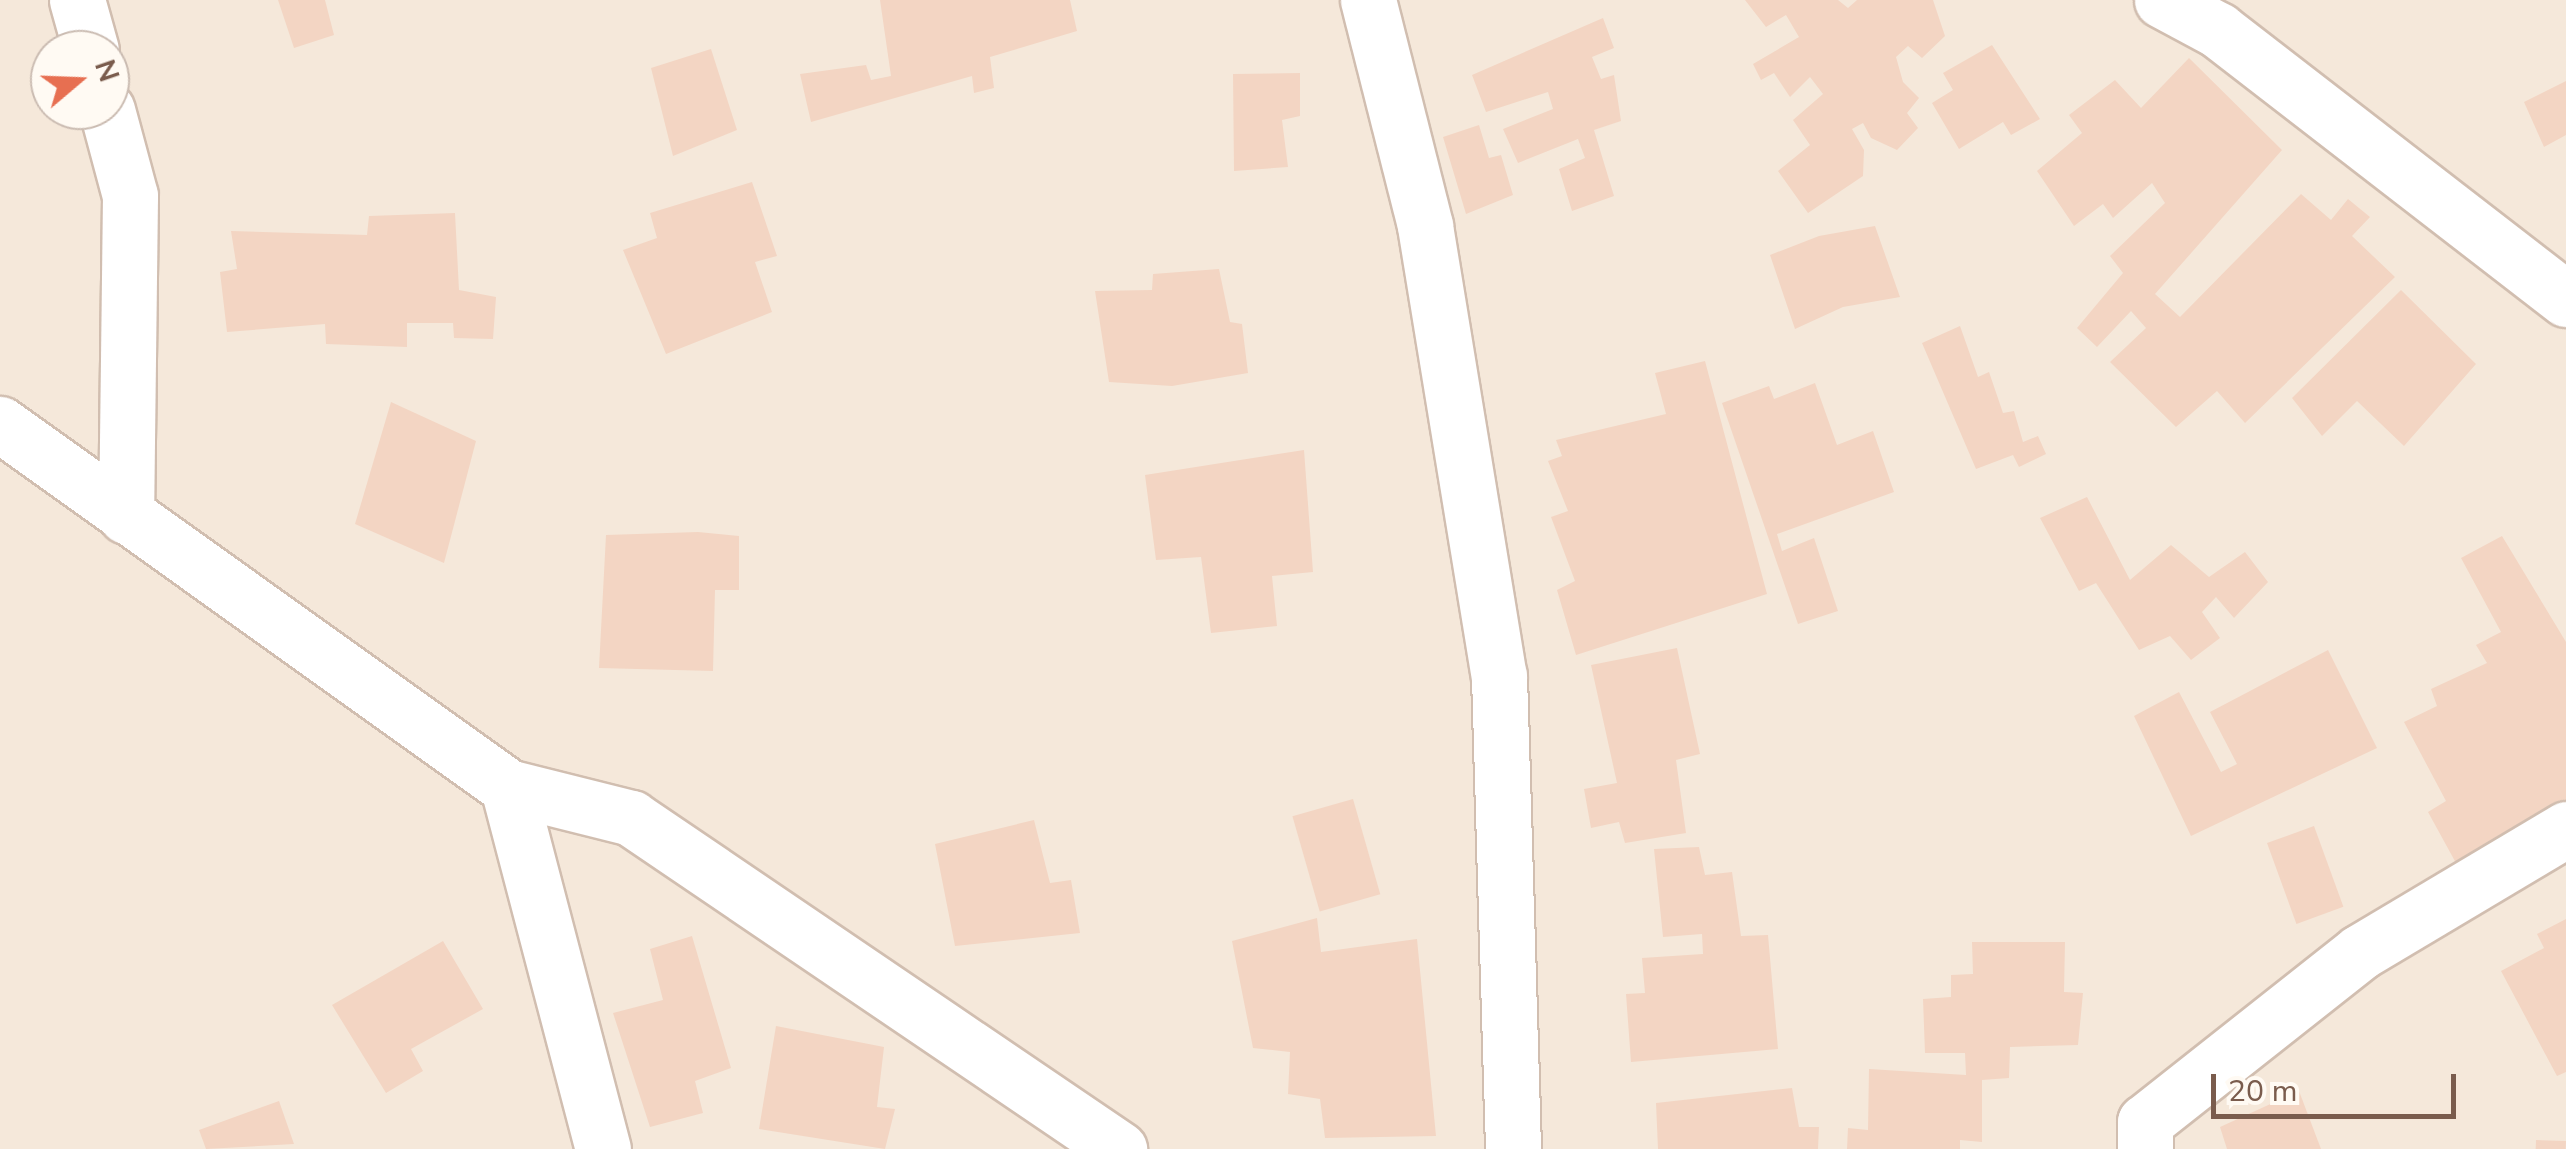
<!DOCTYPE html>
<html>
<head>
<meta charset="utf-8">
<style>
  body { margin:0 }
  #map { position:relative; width:2566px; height:1149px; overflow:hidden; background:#fdf6ec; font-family:"Nunito Sans",sans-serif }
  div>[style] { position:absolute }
  .residential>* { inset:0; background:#f5e8da }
  .building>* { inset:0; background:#f3d5c3; transform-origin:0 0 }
  .roads { filter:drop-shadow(2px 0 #d1beb0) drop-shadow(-2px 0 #d1beb0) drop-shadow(0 2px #d1beb0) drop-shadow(0 -2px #d1beb0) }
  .street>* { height:55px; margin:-27.5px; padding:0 27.5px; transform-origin:27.5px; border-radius:27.5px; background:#fff }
  .secondary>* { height:55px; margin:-27.5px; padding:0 27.5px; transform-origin:27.5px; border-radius:27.5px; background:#fff }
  span { translate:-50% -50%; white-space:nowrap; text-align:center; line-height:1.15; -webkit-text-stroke:10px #fffaf3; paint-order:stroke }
  .north { position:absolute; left:30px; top:30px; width:100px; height:100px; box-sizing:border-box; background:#fffaf3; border:2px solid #cabbb1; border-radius:50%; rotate:71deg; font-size:28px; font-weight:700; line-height:40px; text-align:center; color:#7a5c4d }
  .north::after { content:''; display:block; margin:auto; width:35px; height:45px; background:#e76f51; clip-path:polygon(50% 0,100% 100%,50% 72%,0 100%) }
  .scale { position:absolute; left:2211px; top:1074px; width:245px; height:45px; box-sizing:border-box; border:5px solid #7a5c4d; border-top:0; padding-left:12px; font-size:30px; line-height:35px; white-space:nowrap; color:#7a5c4d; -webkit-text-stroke:8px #fffaf3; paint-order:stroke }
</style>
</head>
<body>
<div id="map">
  <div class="residential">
    <div style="clip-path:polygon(evenodd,0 0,2566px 0,2566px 1149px,0 1149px,0 0,50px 50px,110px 50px,110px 110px,50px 110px,50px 50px)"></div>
  </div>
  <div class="building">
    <div style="clip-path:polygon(278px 0,325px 0,334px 35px,294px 48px)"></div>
    <div style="clip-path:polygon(880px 0,1070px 0,1077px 31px,990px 57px,994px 88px,974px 93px,972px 76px,811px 122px,800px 74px,866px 65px,871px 80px,891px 76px)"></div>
    <div style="clip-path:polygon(1745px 0,1838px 0,1848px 8px,1857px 0,1933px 0,1945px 36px,1922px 58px,1908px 46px,1896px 57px,1903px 82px,1919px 98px,1907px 113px,1918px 128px,1897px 150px,1871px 138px,1863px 123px,1852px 129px,1864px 150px,1863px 176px,1808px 213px,1778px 171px,1810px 145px,1793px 120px,1823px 94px,1810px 77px,1790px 97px,1774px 73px,1761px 80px,1753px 64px,1799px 37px,1786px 15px,1766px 27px)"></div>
    <div style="clip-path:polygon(1603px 18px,1614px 48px,1592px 57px,1601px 79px,1614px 75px,1621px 121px,1594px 130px,1614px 196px,1572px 211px,1559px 169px,1585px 158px,1578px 139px,1518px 163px,1503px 129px,1553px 109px,1548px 92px,1486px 112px,1472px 75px)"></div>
    <div style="clip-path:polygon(1992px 45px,2040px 119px,2011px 135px,2003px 122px,1959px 149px,1932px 103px,1953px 90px,1943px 73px)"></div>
    <div style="clip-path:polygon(711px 49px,737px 130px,673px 156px,651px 68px)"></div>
    <div style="clip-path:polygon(2189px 58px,2282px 150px,2155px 294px,2180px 317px,2301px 194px,2331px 220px,2348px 199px,2370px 217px,2352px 236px,2395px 277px,2245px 423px,2217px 391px,2176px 427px,2110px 362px,2146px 328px,2131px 311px,2097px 347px,2077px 328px,2123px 273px,2110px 256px,2165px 203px,2152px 183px,2113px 218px,2103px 204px,2074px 226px,2037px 171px,2082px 133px,2069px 115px,2115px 80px,2141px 108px)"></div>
    <div style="clip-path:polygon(1300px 73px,1300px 116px,1282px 120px,1288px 167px,1234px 171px,1233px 74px)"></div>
    <div style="clip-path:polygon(2566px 81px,2566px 135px,2544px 147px,2524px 102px)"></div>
    <div style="clip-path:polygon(1479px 125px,1489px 158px,1501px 155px,1513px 195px,1466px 214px,1443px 137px)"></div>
    <div style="clip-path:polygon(752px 182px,777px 256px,755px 262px,772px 312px,666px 354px,623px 250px,657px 238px,650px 213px)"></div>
    <div style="clip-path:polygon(455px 213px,459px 290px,496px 297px,493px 339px,454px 338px,453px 323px,407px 323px,407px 347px,326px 344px,325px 324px,227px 332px,220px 272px,237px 269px,231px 231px,367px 235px,369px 216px)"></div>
    <div style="clip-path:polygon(1875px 226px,1900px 297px,1843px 307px,1795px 329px,1770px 255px,1819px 236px)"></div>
    <div style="clip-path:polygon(1219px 269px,1230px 322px,1242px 324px,1248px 373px,1172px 386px,1109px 382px,1095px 291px,1152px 290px,1153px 274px)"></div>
    <div style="clip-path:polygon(2401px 290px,2476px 364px,2404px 446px,2357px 401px,2322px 436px,2292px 398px)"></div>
    <div style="clip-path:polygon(1960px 326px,1978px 377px,1989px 372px,2003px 413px,2014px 411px,2023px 442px,2038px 436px,2046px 454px,2019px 467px,2013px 455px,1976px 469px,1922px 343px)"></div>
    <div style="clip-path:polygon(1705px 361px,1767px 594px,1576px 655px,1557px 590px,1575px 581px,1551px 517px,1568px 511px,1548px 461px,1562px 456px,1556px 440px,1666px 414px,1655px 373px)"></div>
    <div style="clip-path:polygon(1815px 383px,1837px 445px,1873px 431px,1894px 492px,1777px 534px,1782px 551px,1814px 538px,1838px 611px,1798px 624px,1722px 403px,1769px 386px,1774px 399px)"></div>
    <div style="clip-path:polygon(391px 402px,476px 441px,444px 563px,355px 524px)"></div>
    <div style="clip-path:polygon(1304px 450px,1313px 572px,1272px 576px,1277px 626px,1211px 633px,1201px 557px,1156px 560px,1145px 475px)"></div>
    <div style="clip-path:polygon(2087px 497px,2130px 580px,2171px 545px,2209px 577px,2245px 552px,2268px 582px,2234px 618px,2216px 597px,2202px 612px,2220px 638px,2191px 660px,2170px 636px,2139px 650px,2096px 583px,2079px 591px,2040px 518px)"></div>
    <div style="clip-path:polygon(698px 532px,739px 536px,739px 590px,715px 590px,713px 671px,599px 668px,606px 535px)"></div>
    <div style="clip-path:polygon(2502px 536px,2566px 642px,2566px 812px,2462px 874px,2428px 812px,2446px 801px,2404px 722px,2437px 706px,2431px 689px,2487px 663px,2476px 645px,2501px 632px,2461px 558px)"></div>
    <div style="clip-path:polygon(1677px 648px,1700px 754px,1676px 760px,1686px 833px,1625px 843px,1619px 822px,1591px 828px,1584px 789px,1617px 783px,1591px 665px)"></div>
    <div style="clip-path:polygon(2328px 650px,2377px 748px,2191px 836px,2134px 716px,2179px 692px,2221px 772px,2237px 764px,2210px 712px)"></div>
    <div style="left:1353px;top:799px;width:99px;height:63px;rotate:74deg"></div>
    <div style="clip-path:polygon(1034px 820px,1050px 883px,1071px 880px,1080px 933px,955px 946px,935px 844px)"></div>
    <div style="left:2314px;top:826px;width:86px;height:50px;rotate:70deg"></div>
    <div style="clip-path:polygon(1699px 847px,1705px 875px,1732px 872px,1741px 936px,1768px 935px,1778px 1049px,1631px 1062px,1626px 994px,1645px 993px,1642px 958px,1703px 954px,1702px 934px,1663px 937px,1654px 849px)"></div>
    <div style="clip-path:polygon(1317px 918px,1321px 952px,1417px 939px,1436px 1136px,1325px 1138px,1320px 1099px,1288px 1094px,1290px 1052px,1253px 1048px,1232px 941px)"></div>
    <div style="clip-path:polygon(2566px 919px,2566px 1072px,2557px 1076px,2501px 971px,2544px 948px,2537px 934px)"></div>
    <div style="clip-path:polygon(692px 936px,731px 1068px,695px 1081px,703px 1113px,650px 1127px,613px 1013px,663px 1000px,650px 949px)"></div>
    <div style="clip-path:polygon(443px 941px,483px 1009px,411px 1049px,423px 1071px,386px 1093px,332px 1005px)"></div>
    <div style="clip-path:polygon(1972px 942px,2065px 942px,2064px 992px,2083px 993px,2078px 1045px,2010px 1047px,2009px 1078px,1982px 1080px,1982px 1142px,1960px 1140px,1960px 1149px,1847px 1149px,1848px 1128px,1868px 1130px,1869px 1069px,1966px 1075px,1965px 1053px,1925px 1053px,1923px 999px,1951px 997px,1951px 975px,1973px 974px)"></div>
    <div style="clip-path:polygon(776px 1026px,884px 1047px,877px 1107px,895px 1109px,885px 1149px,759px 1129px)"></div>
    <div style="clip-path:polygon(1792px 1088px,1799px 1127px,1819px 1127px,1818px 1149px,1658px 1149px,1656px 1103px)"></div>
    <div style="clip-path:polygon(2299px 1091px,2321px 1149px,2227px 1149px,2220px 1127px)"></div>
    <div style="clip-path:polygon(279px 1101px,294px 1144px,206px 1149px,199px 1130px)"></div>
    <div style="left:2536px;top:1140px;width:30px;height:9px;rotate:2deg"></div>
  </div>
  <div class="roads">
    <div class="street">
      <div style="left:77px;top:0;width:52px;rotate:74.4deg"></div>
      <div style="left:1368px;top:0;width:233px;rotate:75.8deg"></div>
      <div style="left:1425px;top:226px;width:456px;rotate:80.7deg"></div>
      <div style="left:1499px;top:676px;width:473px;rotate:88.3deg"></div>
      <div style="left:107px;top:110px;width:89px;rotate:75deg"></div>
      <div style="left:130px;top:196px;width:320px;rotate:90.7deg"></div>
      <div style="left:0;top:424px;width:624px;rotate:35.55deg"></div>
      <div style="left:508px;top:787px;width:127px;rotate:14.1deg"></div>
      <div style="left:631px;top:818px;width:590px;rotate:34.15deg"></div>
      <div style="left:508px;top:787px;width:374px;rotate:75.3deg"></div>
      <div style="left:2145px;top:1149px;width:27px;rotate:-90deg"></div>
      <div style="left:2145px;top:1122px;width:274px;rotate:-38.3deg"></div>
      <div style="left:2360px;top:952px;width:240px;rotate:-30.8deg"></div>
    </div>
    <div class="secondary">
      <div style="left:2162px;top:0;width:64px;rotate:28.2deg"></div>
      <div style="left:2218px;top:30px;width:440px;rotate:37.7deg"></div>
    </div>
  </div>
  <div class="north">N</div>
  <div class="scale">20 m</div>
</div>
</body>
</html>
